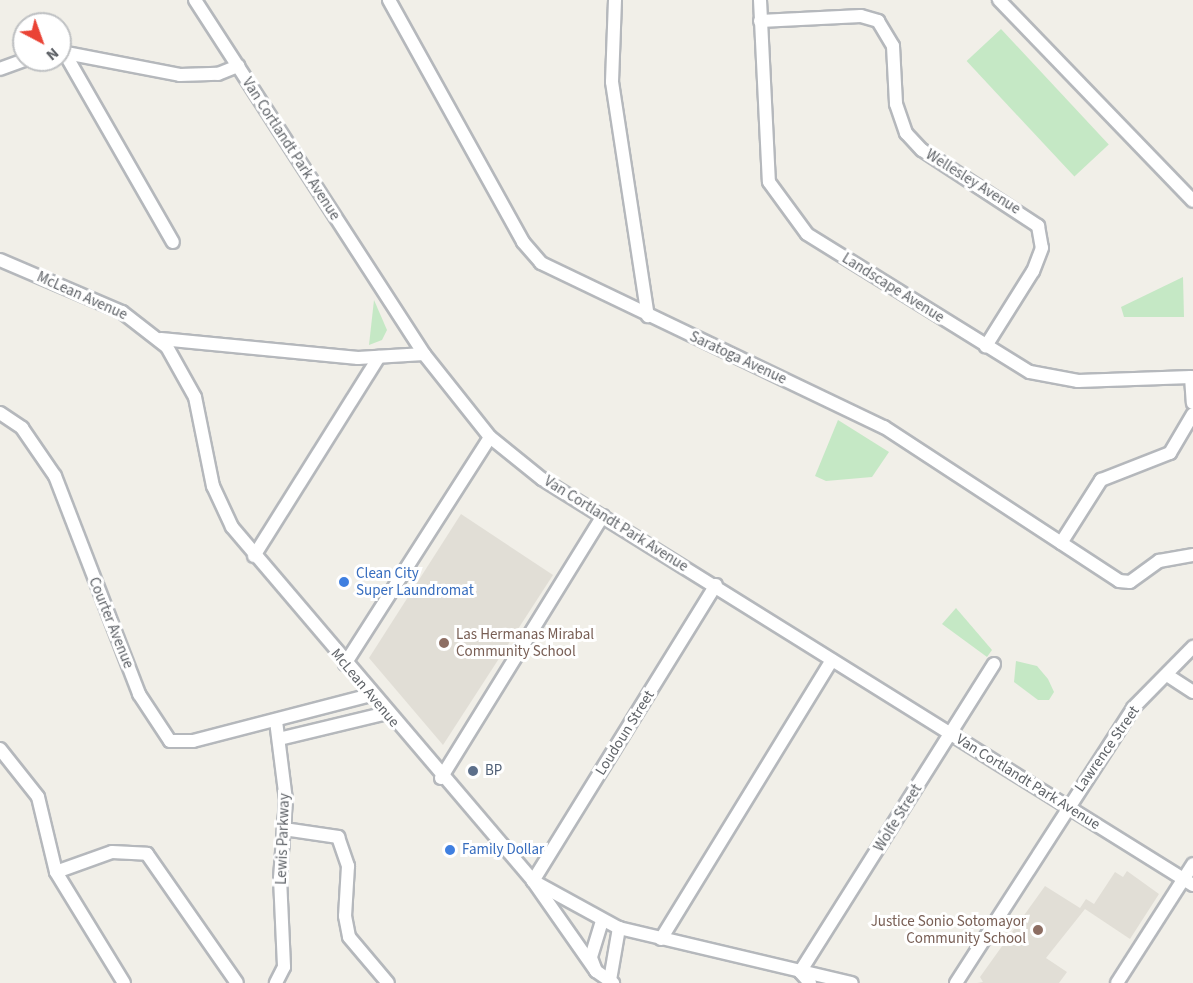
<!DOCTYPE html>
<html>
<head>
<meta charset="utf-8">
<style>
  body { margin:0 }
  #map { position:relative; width:1193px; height:983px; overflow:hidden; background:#f1efe8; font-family:"Source Sans 3",sans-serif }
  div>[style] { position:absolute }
  .education>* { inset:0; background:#e1ded6 }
  .green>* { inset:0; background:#c5e8c5; transform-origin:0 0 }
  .roads { filter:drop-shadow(2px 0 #b5b8bc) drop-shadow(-2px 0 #b5b8bc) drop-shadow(0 2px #b5b8bc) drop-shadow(0 -2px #b5b8bc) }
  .minor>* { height:12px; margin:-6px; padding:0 6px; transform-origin:6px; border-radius:6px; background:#fff }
  .dots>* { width:16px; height:16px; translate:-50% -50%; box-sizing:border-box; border:3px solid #fff; border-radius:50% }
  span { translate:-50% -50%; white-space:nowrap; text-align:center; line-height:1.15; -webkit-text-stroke:6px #fff; paint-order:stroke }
  .street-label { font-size:15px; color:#5f6368 }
  .shop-label { font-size:15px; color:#366cbe }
  .left { translate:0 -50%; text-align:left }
  .education-label { font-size:15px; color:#785e54 }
  .right { translate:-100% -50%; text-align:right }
  .service-label { font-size:15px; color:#4e5e75 }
  .north { position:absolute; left:12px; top:12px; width:60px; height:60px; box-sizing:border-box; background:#fff; border:2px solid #bfc1c3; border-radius:50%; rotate:139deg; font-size:16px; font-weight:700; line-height:24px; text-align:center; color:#5f6368 }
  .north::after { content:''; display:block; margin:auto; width:21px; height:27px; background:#ea4335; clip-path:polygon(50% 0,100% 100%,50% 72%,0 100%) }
</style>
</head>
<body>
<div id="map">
  <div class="education">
    <div style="clip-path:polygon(461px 514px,553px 575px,443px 745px,369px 658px)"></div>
    <div style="clip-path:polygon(1127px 871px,1159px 894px,1130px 939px,1085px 909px,1046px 958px,1067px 972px,1059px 983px,977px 983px,983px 982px,980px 977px,1045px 886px,1080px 908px,1086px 899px,1094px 904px,1115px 872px,1123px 877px)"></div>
  </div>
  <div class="green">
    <div style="left:1001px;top:29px;width:158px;height:47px;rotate:47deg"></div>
    <div style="clip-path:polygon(1183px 277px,1184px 317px,1124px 317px,1121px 307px)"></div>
    <div style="clip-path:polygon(374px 300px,387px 330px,382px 340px,369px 345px)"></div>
    <div style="clip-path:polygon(838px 420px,889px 452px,872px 477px,826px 481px,815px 476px)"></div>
    <div style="clip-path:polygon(956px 608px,992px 650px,987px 657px,942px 624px)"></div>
    <div style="clip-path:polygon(1016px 661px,1037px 666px,1048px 679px,1054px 692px,1049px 700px,1038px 700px,1014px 682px)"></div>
  </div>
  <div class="roads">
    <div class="minor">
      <div style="left:195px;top:0;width:422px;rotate:57.1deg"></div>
      <div style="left:424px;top:354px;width:106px;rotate:51.5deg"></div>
      <div style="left:490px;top:437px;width:67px;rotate:38.9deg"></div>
      <div style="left:542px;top:479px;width:767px;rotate:31.95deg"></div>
      <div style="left:389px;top:0;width:277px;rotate:61deg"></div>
      <div style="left:523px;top:242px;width:28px;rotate:49deg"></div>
      <div style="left:541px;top:263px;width:380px;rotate:25.6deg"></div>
      <div style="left:884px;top:427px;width:281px;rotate:33.2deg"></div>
      <div style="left:1119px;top:581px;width:11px;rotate:5deg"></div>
      <div style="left:1130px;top:582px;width:36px;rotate:-36deg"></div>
      <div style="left:1159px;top:561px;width:35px;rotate:-10deg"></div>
      <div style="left:615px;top:0;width:82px;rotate:92.1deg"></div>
      <div style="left:612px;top:82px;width:237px;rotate:81.3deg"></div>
      <div style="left:760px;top:0;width:182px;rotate:87.2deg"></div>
      <div style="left:769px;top:182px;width:64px;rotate:53.8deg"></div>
      <div style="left:807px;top:234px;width:262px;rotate:31.8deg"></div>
      <div style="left:1030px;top:372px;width:49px;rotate:10.6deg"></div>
      <div style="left:1078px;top:381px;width:113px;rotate:-2deg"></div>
      <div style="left:1191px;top:377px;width:26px;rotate:86deg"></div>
      <div style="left:999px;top:0;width:279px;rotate:46deg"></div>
      <div style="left:760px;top:21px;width:101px;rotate:-2.8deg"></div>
      <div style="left:861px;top:16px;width:18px;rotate:16deg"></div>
      <div style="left:878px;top:21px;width:29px;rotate:59deg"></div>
      <div style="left:893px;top:46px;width:58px;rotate:87deg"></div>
      <div style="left:896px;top:104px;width:31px;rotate:71deg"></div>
      <div style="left:906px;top:133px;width:23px;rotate:47deg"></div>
      <div style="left:922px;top:150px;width:139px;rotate:33.2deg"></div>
      <div style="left:1038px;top:226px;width:22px;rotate:80deg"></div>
      <div style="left:1042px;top:248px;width:25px;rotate:111deg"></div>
      <div style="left:1033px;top:271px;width:89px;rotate:122.1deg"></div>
      <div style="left:61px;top:52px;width:121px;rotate:10.9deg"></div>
      <div style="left:180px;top:75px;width:38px;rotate:-2deg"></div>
      <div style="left:218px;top:74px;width:22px;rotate:-22deg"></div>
      <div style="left:64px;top:52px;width:219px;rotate:60.2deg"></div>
      <div style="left:0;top:69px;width:27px;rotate:-20deg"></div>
      <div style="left:0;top:260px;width:133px;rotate:23.1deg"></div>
      <div style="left:122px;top:312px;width:57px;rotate:37.9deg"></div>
      <div style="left:167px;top:347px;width:57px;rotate:60.8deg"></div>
      <div style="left:195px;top:397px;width:91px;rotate:78.6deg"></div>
      <div style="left:213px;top:486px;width:45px;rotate:65.1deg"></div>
      <div style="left:232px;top:527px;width:465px;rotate:49.6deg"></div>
      <div style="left:533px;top:881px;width:98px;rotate:28.7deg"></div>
      <div style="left:619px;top:928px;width:239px;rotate:13.3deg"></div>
      <div style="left:161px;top:339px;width:198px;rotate:5.5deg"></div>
      <div style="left:358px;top:358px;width:66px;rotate:-3.5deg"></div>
      <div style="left:0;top:413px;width:27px;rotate:34deg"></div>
      <div style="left:22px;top:428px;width:58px;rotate:55.5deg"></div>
      <div style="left:55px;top:476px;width:234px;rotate:68.9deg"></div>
      <div style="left:139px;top:694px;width:56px;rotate:56.6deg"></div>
      <div style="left:170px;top:741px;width:23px"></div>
      <div style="left:193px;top:741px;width:184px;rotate:-14.5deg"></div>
      <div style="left:1061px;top:543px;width:75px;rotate:-57.6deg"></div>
      <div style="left:1101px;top:480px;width:74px;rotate:-21.4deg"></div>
      <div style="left:1170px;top:453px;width:45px;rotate:-59.5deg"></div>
      <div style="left:254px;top:556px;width:235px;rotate:-57.9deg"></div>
      <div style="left:345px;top:664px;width:269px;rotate:-57.4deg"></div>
      <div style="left:1167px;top:675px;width:31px;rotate:33deg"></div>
      <div style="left:276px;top:721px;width:80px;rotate:82.8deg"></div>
      <div style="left:286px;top:800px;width:78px;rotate:94.4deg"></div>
      <div style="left:280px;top:878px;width:89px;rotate:87.4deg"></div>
      <div style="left:284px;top:967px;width:18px;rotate:117deg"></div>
      <div style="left:279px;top:739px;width:111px;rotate:-13.5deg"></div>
      <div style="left:0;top:749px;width:61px;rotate:51.6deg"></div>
      <div style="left:38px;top:797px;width:77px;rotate:76.5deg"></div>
      <div style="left:56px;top:872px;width:130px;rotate:58.5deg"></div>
      <div style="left:441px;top:778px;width:308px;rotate:-58.3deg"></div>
      <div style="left:284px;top:829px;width:55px;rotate:8.4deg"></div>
      <div style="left:338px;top:837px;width:31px;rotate:71deg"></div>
      <div style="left:348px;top:866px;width:50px;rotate:93.4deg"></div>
      <div style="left:345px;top:916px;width:21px;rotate:79deg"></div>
      <div style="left:349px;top:937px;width:60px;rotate:49.7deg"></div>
      <div style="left:56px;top:872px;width:59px;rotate:-19.7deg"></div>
      <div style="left:112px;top:852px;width:35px;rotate:3deg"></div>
      <div style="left:147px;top:854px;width:157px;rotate:55.1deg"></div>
      <div style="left:602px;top:921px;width:39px;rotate:107deg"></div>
      <div style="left:591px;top:958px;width:14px;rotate:69deg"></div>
      <div style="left:596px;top:971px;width:21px;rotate:35deg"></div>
      <div style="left:661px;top:939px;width:327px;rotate:-58.5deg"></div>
      <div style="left:596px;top:971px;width:110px;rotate:-125deg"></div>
      <div style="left:533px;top:881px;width:348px;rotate:-58.3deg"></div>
      <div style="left:610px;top:980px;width:53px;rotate:-80.2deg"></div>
      <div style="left:810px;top:983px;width:15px;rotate:-132deg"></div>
      <div style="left:800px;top:972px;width:364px;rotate:-57.8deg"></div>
      <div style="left:956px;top:983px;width:327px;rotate:-57.2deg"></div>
      <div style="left:1133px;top:708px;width:86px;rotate:-45.5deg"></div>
      <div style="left:1117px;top:983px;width:141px;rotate:-57.4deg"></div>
    </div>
  </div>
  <div class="dots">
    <div style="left:344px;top:582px;background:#3f7fe0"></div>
    <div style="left:444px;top:643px;background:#8d6e63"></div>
    <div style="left:473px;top:771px;background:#5c6f8a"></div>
    <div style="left:450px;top:850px;background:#3f7fe0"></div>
    <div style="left:1038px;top:930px;background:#8d6e63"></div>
  </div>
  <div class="street-label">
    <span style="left:291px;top:149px;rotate:57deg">Van Cortlandt Park Avenue</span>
    <span style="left:973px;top:182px;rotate:32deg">Wellesley Avenue</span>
    <span style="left:893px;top:288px;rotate:32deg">Landscape Avenue</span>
    <span style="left:82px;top:296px;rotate:24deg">McLean Avenue</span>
    <span style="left:738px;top:358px;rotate:25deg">Saratoga Avenue</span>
    <span style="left:616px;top:524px;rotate:32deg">Van Cortlandt Park Avenue</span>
    <span style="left:111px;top:623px;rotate:68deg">Courter Avenue</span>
    <span style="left:365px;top:688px;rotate:50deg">McLean Avenue</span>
    <span style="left:625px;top:733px;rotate:-58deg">Loudoun Street</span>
    <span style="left:1107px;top:749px;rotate:-55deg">Lawrence Street</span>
    <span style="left:1028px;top:782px;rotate:32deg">Van Cortlandt Park Avenue</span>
    <span style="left:898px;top:818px;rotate:-58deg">Wolfe Street</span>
    <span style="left:283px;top:839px;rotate:-88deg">Lewis Parkway</span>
  </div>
  <div class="shop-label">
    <span class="left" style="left:356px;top:582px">Clean City<br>Super Laundromat</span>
    <span class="left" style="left:462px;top:850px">Family Dollar</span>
  </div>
  <div class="education-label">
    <span class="left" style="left:456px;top:643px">Las Hermanas Mirabal<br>Community School</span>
    <span class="right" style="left:1026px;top:930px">Justice Sonio Sotomayor<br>Community School</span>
  </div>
  <div class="service-label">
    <span class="left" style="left:485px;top:771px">BP</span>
  </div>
  <div class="north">N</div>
</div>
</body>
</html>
